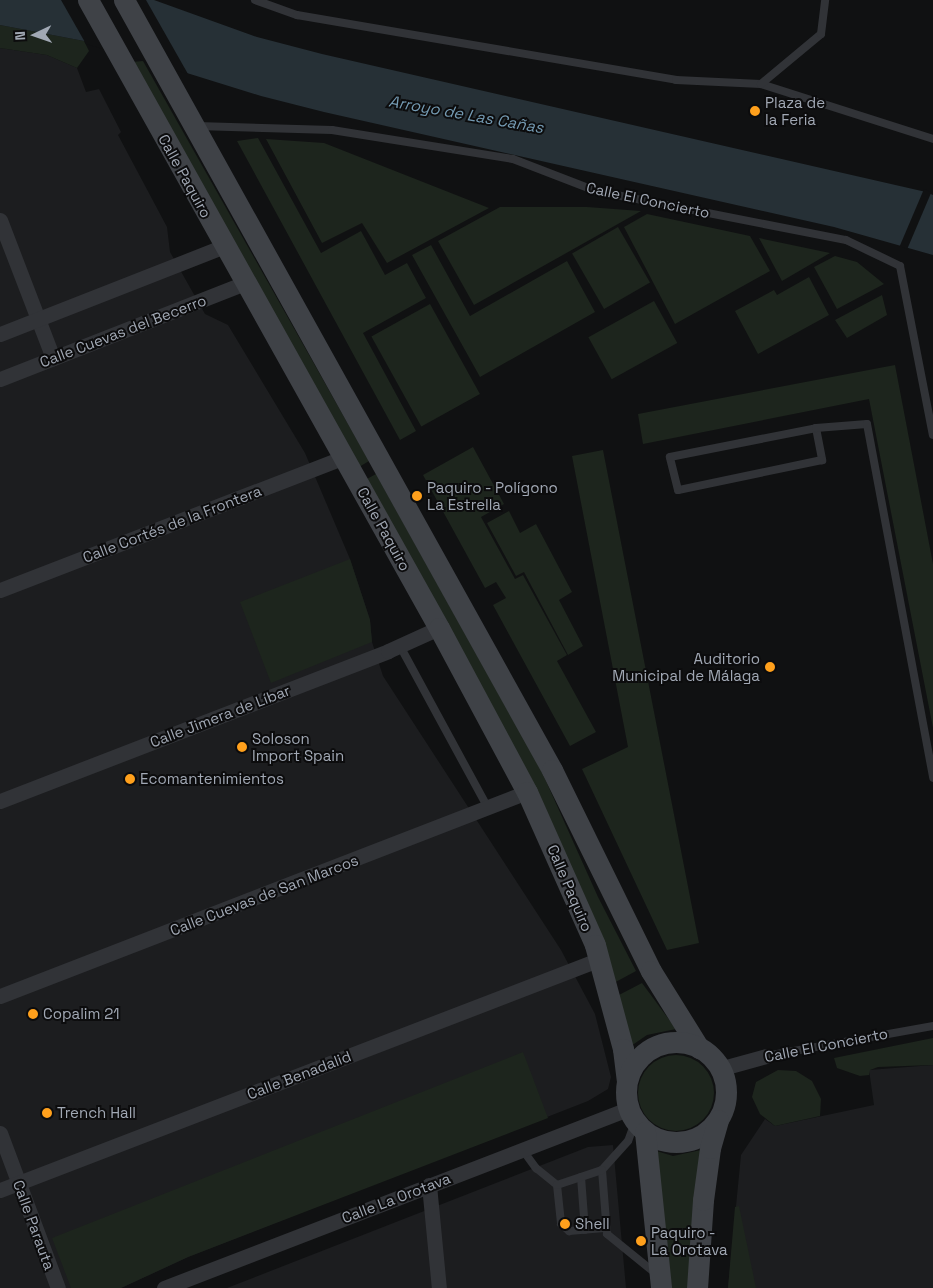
<!DOCTYPE html>
<html>
<head>
<meta charset="utf-8">
<style>
  body { margin:0 }
  #map { position:relative; width:933px; height:1288px; overflow:hidden; background:#101112; font-family:"Space Grotesk",sans-serif }
  div>[style] { position:absolute }
  .built>* { inset:0; background:#1c1d1f }
  .green>* { inset:0; background:#1d251d; transform-origin:0 0 }
  .round { border-radius:50% }
  .water>* { inset:0; background:#263036 }
  .pier>* { inset:0; background:#101112; transform-origin:0 0 }
  .lane>* { height:8px; margin:-4px; padding:0 4px; transform-origin:4px; border-radius:4px; background:#313337 }
  .street>* { height:15px; margin:-7.5px; padding:0 7.5px; transform-origin:7.5px; border-radius:7.5px; background:#313337 }
  .secondary>* { height:21px; margin:-10.5px; padding:0 10.5px; transform-origin:10.5px; border-radius:10.5px; background:#3f4247 }
  .secondary>.ring { margin:-10.5px; padding:0; box-sizing:content-box; background:none; border:21px solid #3f4247; border-radius:50% }
  .dots>* { width:14px; height:14px; translate:-50% -50%; box-sizing:border-box; border:2px solid #0c0c0d; border-radius:50% }
  span { translate:-50% -50%; white-space:nowrap; text-align:center; line-height:1.15; -webkit-text-stroke:4px #0c0c0d; paint-order:stroke }
  .poi-label { font-size:15px; color:#a1a8b4 }
  .left { translate:0 -50%; text-align:left }
  .right { translate:-100% -50%; text-align:right }
  .street-label { font-size:15px; color:#a1a8b4 }
  .water-label { font-size:16px; color:#749ab2; font-style:italic }
  .north { position:absolute; left:10px; top:10px; width:50px; height:50px; -webkit-text-stroke:4px #0c0c0d; paint-order:stroke; rotate:267deg; font-size:14px; font-weight:700; line-height:20px; text-align:center; color:#a1a8b4 }
  .north::after { content:''; display:block; margin:auto; width:18px; height:22px; background:#a1a8b4; clip-path:polygon(50% 0,100% 100%,50% 72%,0 100%) }
</style>
</head>
<body>
<div id="map">
  <div class="built">
    <div style="clip-path:polygon(0 48px,47px 55px,77px 68px,86px 92px,99px 89px,121px 132px,118px 135px,167px 227px,170px 252px,205px 314px,228px 325px,305px 453px,350px 559px,370px 620px,372px 642px,383px 676px,561px 950px,595px 1014px,611px 1077px,608px 1089px,588px 1101px,188px 1257px,121px 1288px,0 1288px)"></div>
    <div style="clip-path:polygon(933px 1065px,933px 1288px,728px 1288px,741px 1155px,765px 1119px,775px 1126px,874px 1105px,869px 1070px)"></div>
    <div style="clip-path:polygon(613px 1145px,626px 1288px,227px 1288px,588px 1147px)"></div>
  </div>
  <div class="green">
    <div style="clip-path:polygon(0 25px,84px 41px,89px 51px,77px 68px,47px 55px,0 48px)"></div>
    <div style="clip-path:polygon(143px 61px,369px 461px,359px 467px,132px 62px)"></div>
    <div style="clip-path:polygon(258px 138px,321px 253px,361px 231px,385px 275px,407px 263px,426px 298px,363px 333px,416px 431px,400px 440px,237px 141px)"></div>
    <div style="clip-path:polygon(266px 139px,324px 143px,489px 208px,387px 263px,362px 223px,322px 243px)"></div>
    <div style="clip-path:polygon(500px 207px,587px 207px,641px 211px,474px 305px,438px 241px)"></div>
    <div style="clip-path:polygon(647px 214px,750px 236px,770px 271px,675px 324px,624px 227px)"></div>
    <div style="left:618px;top:227px;width:64px;height:53px;rotate:60deg"></div>
    <div style="clip-path:polygon(759px 238px,830px 253px,782px 281px)"></div>
    <div style="clip-path:polygon(431px 245px,470px 316px,567px 261px,595px 312px,480px 377px,412px 255px)"></div>
    <div style="clip-path:polygon(835px 256px,857px 262px,884px 284px,837px 309px,814px 267px)"></div>
    <div style="clip-path:polygon(809px 277px,829px 315px,758px 354px,735px 311px,774px 290px,777px 295px)"></div>
    <div style="clip-path:polygon(882px 295px,887px 315px,847px 338px,835px 320px)"></div>
    <div style="left:654px;top:301px;width:48px;height:75px;rotate:61deg"></div>
    <div style="left:430px;top:304px;width:103px;height:67px;rotate:61deg"></div>
    <div style="clip-path:polygon(895px 365px,933px 564px,933px 728px,869px 399px,643px 444px,638px 414px)"></div>
    <div style="clip-path:polygon(473px 447px,504px 504px,481px 517px,515px 579px,523px 575px,567px 655px,557px 661px,596px 732px,570px 746px,493px 605px,506px 598px,496px 582px,485px 588px,423px 475px)"></div>
    <div style="clip-path:polygon(603px 450px,699px 943px,667px 950px,582px 769px,628px 747px,572px 456px)"></div>
    <div style="clip-path:polygon(376px 474px,541px 770px,598px 897px,636px 971px,612px 984px,365px 480px)"></div>
    <div style="clip-path:polygon(509px 511px,520px 533px,536px 524px,572px 592px,559px 600px,583px 646px,568px 655px,524px 572px,516px 576px,487px 523px)"></div>
    <div style="clip-path:polygon(350px 559px,370px 620px,372px 642px,271px 683px,240px 602px)"></div>
    <div style="clip-path:polygon(642px 983px,676px 1029px,647px 1035px,631px 1046px,617px 996px)"></div>
    <div style="clip-path:polygon(933px 1038px,933px 1065px,878px 1067px,870px 1070px,869px 1075px,860px 1076px,837px 1068px,834px 1058px)"></div>
    <div style="clip-path:polygon(523px 1052px,548px 1118px,188px 1257px,121px 1288px,71px 1288px,52px 1238px)"></div>
    <div class="round" style="left:638px;top:1055px;width:76px;height:76px"></div>
    <div style="clip-path:polygon(778px 1070px,796px 1071px,812px 1081px,821px 1099px,820px 1116px,775px 1126px,760px 1114px,752px 1097px,756px 1082px)"></div>
    <div style="clip-path:polygon(653px 1150px,673px 1156px,701px 1150px,689px 1288px,672px 1288px)"></div>
    <div style="clip-path:polygon(739px 1206px,756px 1288px,728px 1288px,735px 1207px)"></div>
  </div>
  <div class="water">
    <div style="clip-path:polygon(0 0,154px 0,257px 37px,322px 54px,926px 192px,933px 195px,933px 255px,834px 227px,324px 112px,261px 96px,84px 41px,0 25px)"></div>
  </div>
  <div class="pier">
    <div style="clip-path:polygon(61px 0,146px 0,188px 74px,86px 44px)"></div>
    <div style="left:924px;top:189px;width:8px;height:62px;rotate:23deg"></div>
  </div>
  <div class="lane">
    <div style="left:255px;top:0;width:45px;rotate:19.7deg"></div>
    <div style="left:297px;top:15px;width:385px;rotate:9.7deg"></div>
    <div style="left:676px;top:80px;width:85px;rotate:2.7deg"></div>
    <div style="left:761px;top:84px;width:181px;rotate:17.7deg"></div>
    <div style="left:761px;top:84px;width:78px;rotate:-39.8deg"></div>
    <div style="left:821px;top:34px;width:34px;rotate:-83deg"></div>
    <div style="left:197px;top:126px;width:135px;rotate:1.7deg"></div>
    <div style="left:332px;top:130px;width:183px;rotate:9.1deg"></div>
    <div style="left:513px;top:159px;width:89px;rotate:21.1deg"></div>
    <div style="left:596px;top:191px;width:255px;rotate:11.1deg"></div>
    <div style="left:846px;top:240px;width:60px;rotate:25.7deg"></div>
    <div style="left:900px;top:266px;width:172px;rotate:79deg"></div>
    <div style="left:816px;top:428px;width:33px;rotate:79deg"></div>
    <div style="left:822px;top:460px;width:147px;rotate:168.2deg"></div>
    <div style="left:678px;top:490px;width:34px;rotate:-104deg"></div>
    <div style="left:670px;top:457px;width:149px;rotate:-11.2deg"></div>
    <div style="left:816px;top:428px;width:51px;rotate:-4.5deg"></div>
    <div style="left:867px;top:424px;width:360px;rotate:79.4deg"></div>
    <div style="left:400px;top:646px;width:184px;rotate:61.5deg"></div>
    <div style="left:766px;top:1056px;width:170px;rotate:-10.2deg"></div>
    <div style="left:635px;top:1122px;width:20px;rotate:110deg"></div>
    <div style="left:628px;top:1141px;width:39px;rotate:132deg"></div>
    <div style="left:602px;top:1170px;width:64px;rotate:85.5deg"></div>
    <div style="left:607px;top:1234px;width:60px;rotate:39deg"></div>
    <div style="left:522px;top:1149px;width:24px;rotate:54deg"></div>
    <div style="left:536px;top:1168px;width:27px;rotate:39deg"></div>
    <div style="left:557px;top:1185px;width:39px;rotate:84deg"></div>
    <div style="left:561px;top:1224px;width:11px;rotate:41deg"></div>
    <div style="left:569px;top:1231px;width:38px;rotate:-5deg"></div>
    <div style="left:581px;top:1177px;width:53px;rotate:85.7deg"></div>
    <div style="left:557px;top:1185px;width:47px;rotate:-18.4deg"></div>
  </div>
  <div class="street">
    <div style="left:0;top:220px;width:148px;rotate:69deg"></div>
    <div style="left:0;top:334px;width:241px;rotate:-21.4deg"></div>
    <div style="left:0;top:379px;width:263px;rotate:-21.4deg"></div>
    <div style="left:0;top:590px;width:370px;rotate:-21.1deg"></div>
    <div style="left:0;top:801px;width:416px;rotate:-21.1deg"></div>
    <div style="left:388px;top:651px;width:56px;rotate:-24.3deg"></div>
    <div style="left:0;top:996px;width:565px;rotate:-21.16deg"></div>
    <div style="left:719px;top:1069px;width:49px;rotate:-15.5deg"></div>
    <div style="left:0;top:1133px;width:165px;rotate:69.5deg"></div>
    <div style="left:429px;top:1185px;width:103px;rotate:84.5deg"></div>
    <div style="left:0;top:1190px;width:641px;rotate:-21.04deg"></div>
    <div style="left:164px;top:1288px;width:497px;rotate:-21.1deg"></div>
  </div>
  <div class="secondary">
    <div style="left:88px;top:0;width:719px;rotate:60.8deg"></div>
    <div style="left:439px;top:628px;width:186px;rotate:61.8deg"></div>
    <div style="left:527px;top:792px;width:167px;rotate:66deg"></div>
    <div style="left:595px;top:945px;width:108px;rotate:74.9deg"></div>
    <div style="left:623px;top:1049px;width:31px;rotate:83deg"></div>
    <div style="left:124px;top:0;width:881px;rotate:60.93deg"></div>
    <div style="left:552px;top:770px;width:224px;rotate:63.8deg"></div>
    <div style="left:651px;top:971px;width:91px;rotate:58.1deg"></div>
    <div class="ring" style="left:626px;top:1042px;width:79px;height:79px"></div>
    <div style="left:645px;top:1132px;width:157px;rotate:84.1deg"></div>
    <div style="left:697px;top:1288px;width:88px;rotate:-86.1deg"></div>
    <div style="left:703px;top:1200px;width:52px;rotate:-82.3deg"></div>
    <div style="left:710px;top:1148px;width:29px;rotate:-74deg"></div>
  </div>
  <div class="dots">
    <div style="left:755px;top:111px;background:#ffa01c"></div>
    <div style="left:417px;top:496px;background:#ffa01c"></div>
    <div style="left:770px;top:667px;background:#ffa01c"></div>
    <div style="left:242px;top:747px;background:#ffa01c"></div>
    <div style="left:130px;top:779px;background:#ffa01c"></div>
    <div style="left:33px;top:1014px;background:#ffa01c"></div>
    <div style="left:47px;top:1113px;background:#ffa01c"></div>
    <div style="left:565px;top:1224px;background:#ffa01c"></div>
    <div style="left:641px;top:1241px;background:#ffa01c"></div>
  </div>
  <div class="poi-label">
    <span class="left" style="left:765px;top:111px">Plaza de<br>la Feria</span>
    <span class="left" style="left:427px;top:496px">Paquiro - Polígono<br>La Estrella</span>
    <span class="right" style="left:760px;top:667px">Auditorio<br>Municipal de Málaga</span>
    <span class="left" style="left:252px;top:747px">Soloson<br>Import Spain</span>
    <span class="left" style="left:140px;top:779px">Ecomantenimientos</span>
    <span class="left" style="left:43px;top:1014px">Copalim 21</span>
    <span class="left" style="left:57px;top:1113px">Trench Hall</span>
    <span class="left" style="left:575px;top:1224px">Shell</span>
    <span class="left" style="left:651px;top:1241px">Paquiro -<br>La Orotava</span>
  </div>
  <div class="street-label">
    <span style="left:185px;top:176px;rotate:61deg">Calle Paquiro</span>
    <span style="left:648px;top:200px;rotate:12deg">Calle El Concierto</span>
    <span style="left:123px;top:331px;rotate:-21deg">Calle Cuevas del Becerro</span>
    <span style="left:172px;top:524px;rotate:-21deg">Calle Cortés de la Frontera</span>
    <span style="left:384px;top:529px;rotate:61deg">Calle Paquiro</span>
    <span style="left:220px;top:716px;rotate:-21deg">Calle Jimera de Líbar</span>
    <span style="left:570px;top:888px;rotate:67deg">Calle Paquiro</span>
    <span style="left:264px;top:895px;rotate:-21deg">Calle Cuevas de San Marcos</span>
    <span style="left:826px;top:1045px;rotate:-11deg">Calle El Concierto</span>
    <span style="left:299px;top:1075px;rotate:-21deg">Calle Benadalid</span>
    <span style="left:396px;top:1198px;rotate:-21deg">Calle La Orotava</span>
    <span style="left:34px;top:1225px;rotate:70deg">Calle Parauta</span>
  </div>
  <div class="water-label">
    <span style="left:466px;top:115px;rotate:10deg">Arroyo de Las Cañas</span>
  </div>
  <div class="north">N</div>
</div>
</body>
</html>
